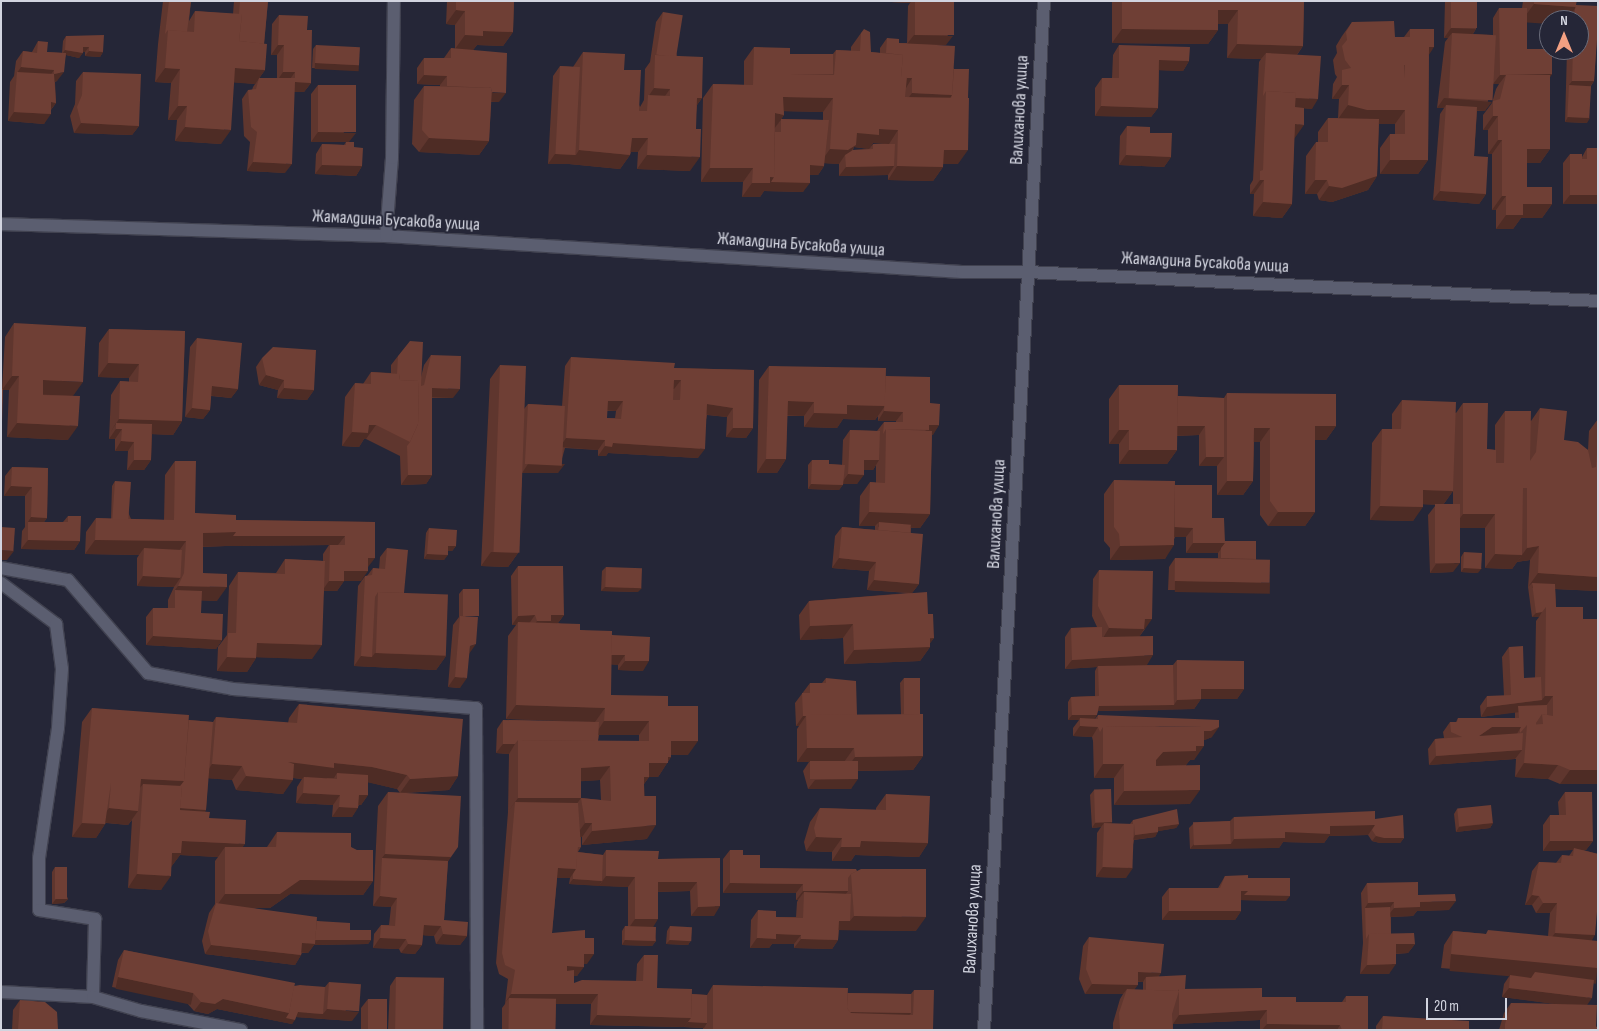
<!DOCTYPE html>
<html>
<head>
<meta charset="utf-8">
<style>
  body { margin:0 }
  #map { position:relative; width:1599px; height:1031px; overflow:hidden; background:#252637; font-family:"Sofia Sans Condensed",sans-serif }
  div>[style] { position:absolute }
  .roads { filter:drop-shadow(1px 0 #414250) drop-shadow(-1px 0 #414250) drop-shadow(0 1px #414250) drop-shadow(0 -1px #414250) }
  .minor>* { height:12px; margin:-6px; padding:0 6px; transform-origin:6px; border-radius:6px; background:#5b5e70 }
  .wall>* { inset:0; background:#5f362e }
  .shaded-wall>* { inset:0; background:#4e2c25; transform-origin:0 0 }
  .building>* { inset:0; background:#6f3f35; transform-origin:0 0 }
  span { translate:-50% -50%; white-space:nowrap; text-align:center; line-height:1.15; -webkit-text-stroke:4px #252637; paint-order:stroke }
  .street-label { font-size:18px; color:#d2d4df }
  .frame { position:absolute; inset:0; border:2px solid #d2d4df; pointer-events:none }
  .north { position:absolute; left:1539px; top:10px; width:50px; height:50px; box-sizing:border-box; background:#252637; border:1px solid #6a6c7a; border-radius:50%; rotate:0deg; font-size:14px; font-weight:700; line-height:20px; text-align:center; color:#d2d4df }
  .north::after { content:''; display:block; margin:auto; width:18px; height:22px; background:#f3a082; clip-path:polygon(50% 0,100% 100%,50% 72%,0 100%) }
  .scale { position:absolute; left:1426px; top:998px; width:81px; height:22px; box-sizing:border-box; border:2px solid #d2d4df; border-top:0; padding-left:6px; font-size:15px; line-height:18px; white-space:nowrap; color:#d2d4df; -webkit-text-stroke:4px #252637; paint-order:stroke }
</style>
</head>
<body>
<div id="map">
  <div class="roads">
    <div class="minor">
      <div style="left:1px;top:224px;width:385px;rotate:1.8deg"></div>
      <div style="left:386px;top:236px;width:577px;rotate:3.58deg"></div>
      <div style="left:962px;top:272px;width:66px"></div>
      <div style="left:1028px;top:272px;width:571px;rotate:2.91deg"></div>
      <div style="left:386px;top:236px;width:78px;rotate:-85.6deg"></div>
      <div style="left:392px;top:158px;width:157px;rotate:-89.3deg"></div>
      <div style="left:1px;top:568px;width:68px;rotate:10.2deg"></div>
      <div style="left:68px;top:580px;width:123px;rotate:49.3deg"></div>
      <div style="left:148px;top:673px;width:86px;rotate:10.7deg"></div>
      <div style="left:233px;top:689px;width:244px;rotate:4.5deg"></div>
      <div style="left:476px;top:708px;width:322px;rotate:89.8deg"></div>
      <div style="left:1px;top:583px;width:69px;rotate:36.7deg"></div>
      <div style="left:56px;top:624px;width:45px;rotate:82.4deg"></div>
      <div style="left:62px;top:669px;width:59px;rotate:93.9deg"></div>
      <div style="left:58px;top:728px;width:131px;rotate:98.3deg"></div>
      <div style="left:39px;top:858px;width:52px;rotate:90deg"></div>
      <div style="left:39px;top:910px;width:57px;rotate:9.1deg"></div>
      <div style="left:95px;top:919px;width:78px;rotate:91.5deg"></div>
      <div style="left:93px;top:997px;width:92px;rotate:-176.9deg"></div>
      <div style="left:93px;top:997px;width:50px;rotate:16.3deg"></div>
      <div style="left:141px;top:1011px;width:102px;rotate:10.8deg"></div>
      <div style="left:984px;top:1030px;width:1031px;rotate:-86.66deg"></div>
    </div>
  </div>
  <div class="wall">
    <div style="clip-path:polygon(163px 1px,191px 1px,189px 21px,195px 11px,233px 14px,234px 1px,268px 1px,264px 44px,265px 70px,255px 84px,234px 82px,221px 144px,175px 141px,177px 120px,168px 120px,171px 83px,155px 82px,158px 44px)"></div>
    <div style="clip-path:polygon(447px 1px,514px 1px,513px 32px,503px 46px,477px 45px,473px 50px,464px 50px,499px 102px,491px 102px,489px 141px,479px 155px,419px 152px,412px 144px,414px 100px,424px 86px,440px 86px,440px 85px,417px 84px,417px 68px,424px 58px,444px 58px,451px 48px,455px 49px,455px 25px,446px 24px)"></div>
    <div style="clip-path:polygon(evenodd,872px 1px,954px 1px,946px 45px,935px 45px,954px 69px,958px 164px,943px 164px,943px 167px,933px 181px,888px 180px,888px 175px,839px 176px,839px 164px,824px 163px,824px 166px,818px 175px,810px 175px,803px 192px,764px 191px,760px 197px,742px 197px,743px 182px,701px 182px,703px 98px,713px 84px,744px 85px,744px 61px,754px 47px,790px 54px,833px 54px,836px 50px,851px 51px,851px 47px,861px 33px,871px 52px,880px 53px,880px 48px,887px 38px,899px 43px,907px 43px,908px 6px,910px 3px,872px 1px,784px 111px,823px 112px,823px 120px,781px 119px,775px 128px,784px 115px,784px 111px,872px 1px,873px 143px,885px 144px,873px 144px,869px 149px,853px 150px,854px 147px,869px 149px,873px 143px)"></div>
    <div style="clip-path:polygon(1112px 1px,1304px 1px,1303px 46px,1297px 55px,1312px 109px,1304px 108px,1294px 138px,1292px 204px,1282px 218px,1253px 216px,1254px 194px,1250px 194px,1250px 185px,1253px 180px,1259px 62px,1261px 59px,1227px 58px,1228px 24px,1218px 24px,1218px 30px,1208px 44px,1112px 43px)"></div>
    <div style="clip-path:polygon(1445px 1px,1477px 1px,1476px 29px,1473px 34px,1493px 35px,1493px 18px,1499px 8px,1522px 8px,1523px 1px,1577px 1px,1576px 5px,1597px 35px,1594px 81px,1591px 86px,1587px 123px,1565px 122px,1567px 50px,1579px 50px,1579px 20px,1568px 20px,1568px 18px,1527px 22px,1527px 49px,1552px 74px,1550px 77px,1550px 149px,1540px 163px,1527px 163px,1527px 187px,1552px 204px,1542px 218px,1521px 218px,1513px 229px,1496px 229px,1496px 210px,1492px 210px,1492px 154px,1488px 154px,1488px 130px,1483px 130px,1483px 115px,1492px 103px,1496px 89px,1499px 84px,1493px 84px,1485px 111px,1477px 111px,1474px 156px,1486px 194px,1479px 204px,1433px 200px,1440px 114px,1444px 108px,1437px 108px,1445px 42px,1448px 38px,1444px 38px)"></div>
    <div style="clip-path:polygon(663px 12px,677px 56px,702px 98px,697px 105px,690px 171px,637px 169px,638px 152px,631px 152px,630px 155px,620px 169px,569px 164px,548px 164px,553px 76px,560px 66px,573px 67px,583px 52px,624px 70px,640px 107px,644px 100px,645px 69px,650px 62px,656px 22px)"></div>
    <div style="clip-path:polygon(279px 15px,307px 30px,311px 83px,304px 92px,294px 92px,285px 173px,247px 171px,250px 142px,244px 136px,242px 99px,248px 90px,252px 90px,253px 87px,259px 78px,277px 78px,277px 55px,271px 55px,272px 24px)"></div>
    <div style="clip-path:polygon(1352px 22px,1395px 37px,1404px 37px,1410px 29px,1429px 55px,1428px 160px,1418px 174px,1380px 174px,1380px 148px,1390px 134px,1395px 134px,1395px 124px,1379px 124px,1377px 176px,1368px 190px,1332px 202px,1319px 200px,1317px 194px,1305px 194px,1306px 156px,1316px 142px,1318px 142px,1318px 132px,1328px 118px,1338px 118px,1339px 99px,1332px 99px,1333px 84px,1337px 77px,1335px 74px,1333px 60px,1337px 53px,1336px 46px,1342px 36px)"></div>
    <div style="clip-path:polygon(66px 36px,103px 52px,100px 57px,85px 56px,85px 52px,83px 52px,79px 58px,66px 55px,57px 81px,55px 82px,56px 103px,51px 110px,44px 124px,8px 121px,10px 82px,14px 76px,16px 61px,23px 51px,32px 52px,38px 41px,47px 52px,62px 53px,63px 41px)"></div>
    <div style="clip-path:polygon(316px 45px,359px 65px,356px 70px,312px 68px,313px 49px)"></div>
    <div style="clip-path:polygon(1119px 45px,1189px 61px,1183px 71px,1159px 70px,1158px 108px,1151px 117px,1095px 116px,1095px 88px,1102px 78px,1112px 78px,1113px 55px)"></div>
    <div style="clip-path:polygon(83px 72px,139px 126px,132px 135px,74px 133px,70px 116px,75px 104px,76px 81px)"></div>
    <div style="clip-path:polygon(318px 85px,349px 142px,354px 147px,362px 166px,356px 176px,315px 174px,316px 154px,322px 144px,344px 145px,346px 142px,347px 142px,311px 142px,311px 94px)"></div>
    <div style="clip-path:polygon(1127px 126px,1150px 133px,1171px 157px,1164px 167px,1119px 165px,1120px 136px)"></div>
    <div style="clip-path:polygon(1587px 148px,1598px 148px,1598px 204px,1563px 204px,1563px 163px,1570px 154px,1582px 157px)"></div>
    <div style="clip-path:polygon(14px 323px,73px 396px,68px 440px,7px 437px,9px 390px,3px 390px,1px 423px,1px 389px,2px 389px,5px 337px)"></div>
    <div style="clip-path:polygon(109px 329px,185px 331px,182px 421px,173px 435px,152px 434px,151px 460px,144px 470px,127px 470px,128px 451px,115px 451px,115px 439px,109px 439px,111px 395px,120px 381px,129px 382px,129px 378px,98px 377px,99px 343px)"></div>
    <div style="clip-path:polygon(197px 338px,238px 389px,231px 398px,211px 396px,210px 410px,203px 419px,185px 417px,190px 347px)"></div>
    <div style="clip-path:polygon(431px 355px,453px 398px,432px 398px,432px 475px,426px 484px,401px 485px,400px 456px,366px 439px,364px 439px,359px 447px,342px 446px,345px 397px,355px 383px,363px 384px,371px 372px,391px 373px,391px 365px,398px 356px,421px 377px,424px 365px)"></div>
    <div style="clip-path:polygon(evenodd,571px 357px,674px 368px,754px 370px,753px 428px,746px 438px,726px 437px,727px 417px,707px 415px,698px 458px,608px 453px,606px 456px,598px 456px,598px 450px,565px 448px,558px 473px,522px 473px,518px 553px,508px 567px,481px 566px,490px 379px,500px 365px,524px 409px,528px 404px,562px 406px,565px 366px,571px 357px,607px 411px,616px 411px,615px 418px,607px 418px,607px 411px)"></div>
    <div style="clip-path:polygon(262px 358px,314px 390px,307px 400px,277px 398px,278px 390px,259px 385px,256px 367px)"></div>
    <div style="clip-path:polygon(769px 366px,886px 376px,930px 403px,939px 425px,932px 435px,930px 514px,920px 528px,911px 528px,911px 533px,919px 584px,912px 593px,928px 614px,934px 638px,930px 643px,930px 647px,920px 661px,844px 664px,843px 638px,800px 640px,799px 615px,809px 601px,908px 593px,867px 590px,869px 571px,832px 568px,835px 536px,842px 527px,875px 530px,875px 526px,859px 526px,860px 496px,870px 482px,876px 483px,876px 465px,873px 470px,864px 470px,857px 484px,843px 484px,839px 490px,808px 489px,808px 465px,812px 460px,829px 464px,842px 465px,843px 440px,850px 430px,877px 431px,884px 422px,896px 422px,896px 421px,878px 421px,878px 416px,875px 420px,843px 419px,837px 428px,804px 427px,804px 416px,787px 416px,786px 459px,777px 473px,757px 473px,759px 380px)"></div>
    <div style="clip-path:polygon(1119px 385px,1178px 396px,1224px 398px,1227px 393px,1336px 426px,1326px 440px,1315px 440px,1315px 512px,1305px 526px,1268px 526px,1260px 515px,1260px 442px,1254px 442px,1253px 481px,1243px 495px,1217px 495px,1217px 466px,1199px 466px,1199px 435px,1177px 436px,1177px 450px,1167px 464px,1119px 464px,1119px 444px,1109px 444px,1109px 399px)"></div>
    <div style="clip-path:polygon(evenodd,1402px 400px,1456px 413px,1463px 403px,1487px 449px,1495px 450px,1495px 425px,1505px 411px,1531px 421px,1540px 408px,1564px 440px,1588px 450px,1589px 431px,1598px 419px,1598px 591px,1555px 589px,1556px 607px,1583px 619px,1598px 619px,1598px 784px,1560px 784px,1548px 779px,1515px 777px,1516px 759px,1515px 759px,1429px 765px,1428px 749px,1435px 739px,1444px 738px,1443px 732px,1450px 722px,1456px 722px,1458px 718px,1515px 718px,1515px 712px,1481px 717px,1480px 706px,1487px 696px,1504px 696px,1502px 657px,1509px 647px,1524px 678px,1535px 678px,1536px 621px,1539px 617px,1532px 617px,1528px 587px,1530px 560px,1517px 562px,1512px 569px,1485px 568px,1485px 528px,1460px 528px,1453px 572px,1430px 573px,1428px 515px,1435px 506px,1442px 505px,1423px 504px,1413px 521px,1370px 520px,1372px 443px,1382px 429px,1392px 429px,1392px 414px,1402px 400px,1453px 491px,1453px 504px,1443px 505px,1453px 491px)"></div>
    <div style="clip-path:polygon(175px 461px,195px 513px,236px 520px,375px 522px,368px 567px,361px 581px,344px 581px,337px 591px,324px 591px,312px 659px,256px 657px,256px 658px,247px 672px,217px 671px,218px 647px,227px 635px,229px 586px,238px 572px,276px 573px,285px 559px,323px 561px,323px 554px,329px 545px,226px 546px,203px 547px,203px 573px,217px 601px,201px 600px,201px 613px,222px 640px,216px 649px,146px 645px,146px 617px,153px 608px,168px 608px,168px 600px,174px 587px,137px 586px,137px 558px,139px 555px,85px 554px,86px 532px,96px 518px,111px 519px,112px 486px,115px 481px,131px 519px,164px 520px,165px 475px)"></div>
    <div style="clip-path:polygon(12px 467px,48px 468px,47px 518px,44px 522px,63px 522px,68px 516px,80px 541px,74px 550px,21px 549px,22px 531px,25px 527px,25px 496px,4px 496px,5px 476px)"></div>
    <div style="clip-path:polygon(1114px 480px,1175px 485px,1212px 518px,1225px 541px,1256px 559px,1263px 591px,1168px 590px,1169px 567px,1175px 558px,1218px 558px,1218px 553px,1186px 553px,1186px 537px,1175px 537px,1165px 559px,1110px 560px,1110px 548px,1104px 541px,1104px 494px)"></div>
    <div style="clip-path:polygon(429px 528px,456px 546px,452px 551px,448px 551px,444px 560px,424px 559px,426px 533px)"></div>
    <div style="clip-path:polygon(387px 548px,404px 593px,446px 656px,436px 670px,354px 666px,358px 586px,365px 576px,367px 576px,373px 568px,379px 569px,380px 557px)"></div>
    <div style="clip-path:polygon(1464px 552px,1478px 573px,1461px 572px,1461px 557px)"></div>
    <div style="clip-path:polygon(evenodd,518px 566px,564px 615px,558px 623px,580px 630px,612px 635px,643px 671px,618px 670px,618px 665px,611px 664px,611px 695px,668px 706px,688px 755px,671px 755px,671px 757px,658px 777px,649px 777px,644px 784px,647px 839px,582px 845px,582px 837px,581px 837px,581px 847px,578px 852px,603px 855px,606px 850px,658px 859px,720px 858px,714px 916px,691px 916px,690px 891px,658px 892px,653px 927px,656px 941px,652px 946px,622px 945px,622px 931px,625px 926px,628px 926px,628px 887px,569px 884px,570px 878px,557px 878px,552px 933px,585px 938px,587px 964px,584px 964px,577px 976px,574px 976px,574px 983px,636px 981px,637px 964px,644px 955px,657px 988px,692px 994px,707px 995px,713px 985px,848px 993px,911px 994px,914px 990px,933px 1030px,703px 1030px,703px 1028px,684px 1027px,590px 1025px,591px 1004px,556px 1004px,555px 1030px,502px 1030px,502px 1008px,505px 1004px,508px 979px,499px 974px,496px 963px,508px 812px,509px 754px,496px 753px,497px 729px,503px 720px,595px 722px,506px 719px,508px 636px,516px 625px,512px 625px,511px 576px,518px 566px,599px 735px,639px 735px,639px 741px,598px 741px,599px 735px,518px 566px,600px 780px,601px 800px,581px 798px,578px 803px,581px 798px,581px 781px,600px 780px)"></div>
    <div style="clip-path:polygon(606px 567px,638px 592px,601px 591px,602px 571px)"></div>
    <div style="clip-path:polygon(1099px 570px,1145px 629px,1139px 637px,1147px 665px,1136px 665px,1173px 665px,1177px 660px,1244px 689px,1237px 699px,1201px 699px,1194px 709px,1098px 711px,1094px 719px,1095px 719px,1098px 715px,1212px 737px,1204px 740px,1194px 760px,1190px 760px,1186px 765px,1190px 804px,1114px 805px,1114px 778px,1094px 778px,1093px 741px,1092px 737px,1073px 736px,1073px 728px,1079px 720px,1068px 720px,1068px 702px,1071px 697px,1095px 696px,1095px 671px,1097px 667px,1065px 669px,1065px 637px,1071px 628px,1097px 627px,1092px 616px,1093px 579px)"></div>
    <div style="clip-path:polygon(463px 589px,469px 654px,460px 688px,448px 687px,453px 625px,459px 617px,459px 594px)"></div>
    <div style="clip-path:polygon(826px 678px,857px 715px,901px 715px,900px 683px,904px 678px,920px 714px,923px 756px,913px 770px,858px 771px,851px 789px,808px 789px,803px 771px,809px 762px,797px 762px,797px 729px,799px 726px,796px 726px,795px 703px,810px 683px,822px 683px)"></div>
    <div style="clip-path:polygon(299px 704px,458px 776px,449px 790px,406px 793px,451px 857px,448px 861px,444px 920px,467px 936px,460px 945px,436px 944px,434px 936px,423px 935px,422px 945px,415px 954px,401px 953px,399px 949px,373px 948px,374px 934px,381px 925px,389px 925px,391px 907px,373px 906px,378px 806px,388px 792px,400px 793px,397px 789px,368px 782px,368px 795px,361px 805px,359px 805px,352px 817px,332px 817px,333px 805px,296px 803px,297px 787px,302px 779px,293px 778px,283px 794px,236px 790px,232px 780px,208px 778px,206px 810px,205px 811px,209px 818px,243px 847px,267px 847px,277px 832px,351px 847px,373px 881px,363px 895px,290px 894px,270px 908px,252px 908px,317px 921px,350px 930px,371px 940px,368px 944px,314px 945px,308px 953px,302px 953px,301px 955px,295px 965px,205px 954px,202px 941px,209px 913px,215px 904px,215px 861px,218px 857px,180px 855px,171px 867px,161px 890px,128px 888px,132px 820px,128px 825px,106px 823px,105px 824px,96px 838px,72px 837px,82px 722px,92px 708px,189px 720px,213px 722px,216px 717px,288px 723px,289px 718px)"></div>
    <div style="clip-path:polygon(1094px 790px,1112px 822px,1111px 824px,1130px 824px,1133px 820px,1179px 824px,1176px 828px,1158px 831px,1155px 837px,1134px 840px,1126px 878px,1096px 877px,1097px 833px,1101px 827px,1092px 828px,1090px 795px)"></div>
    <div style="clip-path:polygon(1565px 792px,1593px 841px,1586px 850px,1583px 850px,1598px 854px,1598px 903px,1592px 940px,1587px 1005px,1598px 1030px,1499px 1030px,1504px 1013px,1511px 1003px,1556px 1004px,1502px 997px,1504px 984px,1510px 975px,1531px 977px,1532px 976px,1441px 968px,1444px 945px,1453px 931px,1486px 934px,1548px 936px,1550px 913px,1536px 913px,1532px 905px,1525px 905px,1532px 871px,1539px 862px,1556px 863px,1562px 855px,1569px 856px,1573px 850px,1543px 851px,1543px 825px,1550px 815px,1559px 815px,1558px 802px)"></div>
    <div style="clip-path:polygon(886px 794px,928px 843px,919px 857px,855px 855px,851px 861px,832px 861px,832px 852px,806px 851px,804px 842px,810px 822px,820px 808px,876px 810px,876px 808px)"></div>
    <div style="clip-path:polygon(1457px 809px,1493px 823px,1490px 828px,1456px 832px,1454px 814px)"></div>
    <div style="clip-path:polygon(1234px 817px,1375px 819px,1404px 838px,1400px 843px,1380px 843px,1372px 841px,1368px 835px,1329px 836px,1324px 843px,1283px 842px,1279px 848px,1190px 849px,1189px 828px,1193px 824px,1230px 821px)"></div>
    <div style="clip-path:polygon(730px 850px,743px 855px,760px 868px,857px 871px,916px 931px,839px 930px,838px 940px,832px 949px,794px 948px,794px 944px,772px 944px,769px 948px,750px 948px,751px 920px,758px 910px,776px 917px,796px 917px,797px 902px,798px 900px,796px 900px,796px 893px,723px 893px,723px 859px)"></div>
    <div style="clip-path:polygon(55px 867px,68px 899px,64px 903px,52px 904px,52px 872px)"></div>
    <div style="clip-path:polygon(1225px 876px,1248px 878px,1286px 901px,1241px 900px,1241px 911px,1235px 920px,1162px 920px,1162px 897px,1169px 888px,1218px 888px)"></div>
    <div style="clip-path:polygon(1367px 883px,1418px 895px,1449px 910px,1417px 911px,1413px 916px,1391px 917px,1391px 934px,1415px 944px,1408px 953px,1396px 954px,1389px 974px,1360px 974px,1363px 943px,1361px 893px)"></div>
    <div style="clip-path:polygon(670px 926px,691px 940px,688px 945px,666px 944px,667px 931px)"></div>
    <div style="clip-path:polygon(evenodd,1089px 937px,1159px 977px,1185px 989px,1296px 1002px,1342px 1002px,1346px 996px,1368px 1030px,1260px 1030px,1260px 1020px,1173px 1024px,1173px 1030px,1113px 1030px,1113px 1023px,1120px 999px,1123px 994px,1085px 994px,1079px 979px,1083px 946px,1089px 937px,1138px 982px,1143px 982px,1143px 990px,1134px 990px,1138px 982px)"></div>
    <div style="clip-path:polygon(124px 950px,294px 986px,325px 987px,329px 982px,352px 1021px,296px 1017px,292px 1024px,217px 1009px,208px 1014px,194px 1011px,187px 1003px,112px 987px,118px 960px)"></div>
    <div style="clip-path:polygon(396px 977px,443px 1030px,388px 1030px,390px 986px)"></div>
    <div style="clip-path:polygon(368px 999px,387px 1030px,361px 1030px,361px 1008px)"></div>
    <div style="clip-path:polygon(20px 1000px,58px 1030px,12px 1030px,13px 1010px)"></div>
    <div style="clip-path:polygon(1383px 1016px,1469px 1030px,1376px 1030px,1376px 1026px)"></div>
  </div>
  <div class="shaded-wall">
    <div style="clip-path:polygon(872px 1px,912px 1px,910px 3px)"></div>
    <div style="clip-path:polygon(1534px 4px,1576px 7px,1567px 20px,1549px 20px,1549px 24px,1521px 22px)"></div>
    <div style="clip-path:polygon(456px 10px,465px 11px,455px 25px,446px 24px)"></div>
    <div style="clip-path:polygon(1218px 10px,1238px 10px,1228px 24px,1208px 24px)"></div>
    <div style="clip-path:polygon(1451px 28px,1476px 29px,1470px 38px,1452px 33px,1448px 38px,1444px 38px)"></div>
    <div style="clip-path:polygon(1122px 29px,1218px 30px,1208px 44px,1112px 43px)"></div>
    <div style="clip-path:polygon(483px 31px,513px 32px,503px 46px,477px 45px,473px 50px,455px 49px,465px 35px)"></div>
    <div style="clip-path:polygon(914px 35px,953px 36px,946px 45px,907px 44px)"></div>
    <div style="clip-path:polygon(1237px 44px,1303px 46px,1293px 60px,1266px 53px,1261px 59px,1227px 58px)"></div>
    <div style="clip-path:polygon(278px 45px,284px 45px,277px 55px,271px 55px)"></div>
    <div style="clip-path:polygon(83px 47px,89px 47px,85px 52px,80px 52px)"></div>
    <div style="clip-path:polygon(1429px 47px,1434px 47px,1425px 61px)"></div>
    <div style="clip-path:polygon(65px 50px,83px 53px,79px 58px,62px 54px)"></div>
    <div style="clip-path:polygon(89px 51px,103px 52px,100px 57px,85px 56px)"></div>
    <div style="clip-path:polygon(1159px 60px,1189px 61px,1183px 71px,1152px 70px)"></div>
    <div style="left:315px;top:63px;width:44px;height:6px;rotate:3deg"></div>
    <div style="clip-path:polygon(21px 67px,54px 70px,47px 80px,17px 73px)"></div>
    <div style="clip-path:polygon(165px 68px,180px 69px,171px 83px,155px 82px)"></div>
    <div style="clip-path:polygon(235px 68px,265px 70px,255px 84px,225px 82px)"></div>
    <div style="clip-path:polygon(64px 72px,57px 81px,47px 84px,54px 74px)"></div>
    <div style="clip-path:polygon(283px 72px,295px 72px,288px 82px,277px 81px)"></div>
    <div style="clip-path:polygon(1552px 74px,1545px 84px,1506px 75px,1499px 84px,1493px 84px,1500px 75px)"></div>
    <div style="clip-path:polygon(424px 75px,447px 76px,440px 85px,417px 84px)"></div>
    <div style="clip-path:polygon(898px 78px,912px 78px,906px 88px)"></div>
    <div style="clip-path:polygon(1572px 81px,1594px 81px,1587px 91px,1569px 85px)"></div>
    <div style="clip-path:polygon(295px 82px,311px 83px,304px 92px,288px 92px)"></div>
    <div style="clip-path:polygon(1342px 85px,1349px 85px,1339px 99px,1332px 99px)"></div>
    <div style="clip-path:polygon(654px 88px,670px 89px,660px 103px,648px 97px)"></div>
    <div style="clip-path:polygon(447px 91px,506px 93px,499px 102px,440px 100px)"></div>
    <div style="clip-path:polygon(912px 93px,952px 95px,949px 100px,905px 103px)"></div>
    <div style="clip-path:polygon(1266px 96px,1318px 99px,1312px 109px,1266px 106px)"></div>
    <div style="clip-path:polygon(783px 97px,833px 98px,823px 112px,773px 111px)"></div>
    <div style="clip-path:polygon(697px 98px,702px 98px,692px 112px)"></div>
    <div style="clip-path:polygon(1444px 98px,1492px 102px,1485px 111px,1446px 109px,1446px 105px,1444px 108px,1437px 108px)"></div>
    <div style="clip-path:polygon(51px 102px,56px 103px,49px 112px)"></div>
    <div style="clip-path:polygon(1348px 105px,1405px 110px,1395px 124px,1357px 124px,1338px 119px)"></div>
    <div style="clip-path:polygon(178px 106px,187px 106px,177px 120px,168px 120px)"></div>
    <div style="clip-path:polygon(1101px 106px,1158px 108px,1151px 117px,1095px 116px)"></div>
    <div style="clip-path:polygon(14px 112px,51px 114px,44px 124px,8px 121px)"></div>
    <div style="clip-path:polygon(775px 113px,784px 115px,774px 129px)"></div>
    <div style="clip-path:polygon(1493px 116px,1498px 116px,1488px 130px,1483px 130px)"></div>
    <div style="clip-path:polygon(1568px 117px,1590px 118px,1587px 123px,1565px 122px)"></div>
    <div style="clip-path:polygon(81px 123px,139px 126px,132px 135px,74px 133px)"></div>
    <div style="clip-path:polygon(1295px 124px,1304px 125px,1294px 139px)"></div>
    <div style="clip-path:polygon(185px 127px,231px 130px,221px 144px,175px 141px)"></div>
    <div style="clip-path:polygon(879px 129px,898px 130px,889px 144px,873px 143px,869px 149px,854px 147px,846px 159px,845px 155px,839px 164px,820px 163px,830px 149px,857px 133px)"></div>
    <div style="clip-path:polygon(318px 132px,356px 133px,349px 142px,311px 142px)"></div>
    <div style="clip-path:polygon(429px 138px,489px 141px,479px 155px,419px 152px)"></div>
    <div style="clip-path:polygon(632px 138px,648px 138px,638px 152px,622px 152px)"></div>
    <div style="clip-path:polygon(1498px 140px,1502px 140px,1492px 154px,1488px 154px)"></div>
    <div style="clip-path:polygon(1527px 149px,1550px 149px,1540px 163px,1518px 163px)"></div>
    <div style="clip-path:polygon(579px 150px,630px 155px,620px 169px,569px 164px,548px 164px,555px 154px,576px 155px)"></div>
    <div style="clip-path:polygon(944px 150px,968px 150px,958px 164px,934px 164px)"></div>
    <div style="clip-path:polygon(647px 155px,700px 157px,690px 171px,637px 169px)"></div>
    <div style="clip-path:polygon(1126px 155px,1171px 157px,1164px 167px,1119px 165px)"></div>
    <div style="clip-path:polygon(1390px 160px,1428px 160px,1418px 174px,1380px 174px)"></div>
    <div style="clip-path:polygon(253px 162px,292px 164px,285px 173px,247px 171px)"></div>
    <div style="clip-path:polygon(322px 165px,362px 166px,356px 176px,315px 174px)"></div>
    <div style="clip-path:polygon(810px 165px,824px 166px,818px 175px,804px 175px)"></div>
    <div style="clip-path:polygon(894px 166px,888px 175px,839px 176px,846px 167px)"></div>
    <div style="clip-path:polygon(897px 166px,943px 167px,933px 181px,888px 180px)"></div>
    <div style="clip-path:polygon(710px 168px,753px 168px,743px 182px,701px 182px)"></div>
    <div style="clip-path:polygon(1377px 176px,1368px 190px,1332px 202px,1319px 200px,1329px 186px)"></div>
    <div style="clip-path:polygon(770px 177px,810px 183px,803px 192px,764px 191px,760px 197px,742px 197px,752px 183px)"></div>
    <div style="clip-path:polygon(1260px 180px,1264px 180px,1254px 194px,1250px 194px)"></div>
    <div style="clip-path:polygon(1315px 180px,1327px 180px,1317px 194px,1305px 194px)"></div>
    <div style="clip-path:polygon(1440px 191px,1486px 194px,1479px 204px,1433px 200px)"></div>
    <div style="clip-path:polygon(1570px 195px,1598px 195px,1598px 204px,1563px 204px)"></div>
    <div style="clip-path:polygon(1502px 196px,1506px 196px,1496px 210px,1492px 210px)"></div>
    <div style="clip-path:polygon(1263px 202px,1292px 204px,1282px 218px,1253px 216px)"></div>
    <div style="clip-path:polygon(1523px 204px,1552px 204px,1542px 218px,1521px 218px,1513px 229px,1496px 229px,1506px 215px)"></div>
    <div style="clip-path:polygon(108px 363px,139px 364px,129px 378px,98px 377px)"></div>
    <div style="clip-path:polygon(266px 375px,284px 380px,278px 390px,259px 385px)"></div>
    <div style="clip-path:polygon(12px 376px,19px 376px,9px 390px,2px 390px)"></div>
    <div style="clip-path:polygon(43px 380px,83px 382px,73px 396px,33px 394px)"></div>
    <div style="clip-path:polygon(674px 380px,681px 380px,674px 389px,668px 389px)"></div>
    <div style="clip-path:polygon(212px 386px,238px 389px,231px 398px,206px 395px)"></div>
    <div style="clip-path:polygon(284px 388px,314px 390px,307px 400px,277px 398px)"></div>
    <div style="clip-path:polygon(432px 388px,460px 389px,453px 398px,426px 397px)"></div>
    <div style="clip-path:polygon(608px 401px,623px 401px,616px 411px,601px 410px)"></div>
    <div style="clip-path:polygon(788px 401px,814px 402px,804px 416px,778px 415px)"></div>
    <div style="clip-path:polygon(707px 404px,733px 408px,727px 417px,701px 414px)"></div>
    <div style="clip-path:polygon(847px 405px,885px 406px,875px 420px,843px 419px,837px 428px,804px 427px,814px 413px)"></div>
    <div style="clip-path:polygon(192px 408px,210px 410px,203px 419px,185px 417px)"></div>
    <div style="clip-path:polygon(884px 411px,903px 412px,896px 421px,878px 421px)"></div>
    <div style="clip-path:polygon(119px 419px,182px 421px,173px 435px,122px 433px,122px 429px,115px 439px,109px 439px,116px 429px,116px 423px,110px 433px)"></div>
    <div style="clip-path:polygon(17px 423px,78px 426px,68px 440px,7px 437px)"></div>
    <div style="clip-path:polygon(369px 425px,376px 425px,366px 439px,364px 439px,359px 447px,342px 446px,352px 432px)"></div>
    <div style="clip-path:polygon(929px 425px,939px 425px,933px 435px,923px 435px)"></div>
    <div style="clip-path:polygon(1176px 426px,1205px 426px,1199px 435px,1169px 436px)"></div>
    <div style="clip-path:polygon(1315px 426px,1336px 426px,1326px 440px,1305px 440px)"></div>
    <div style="clip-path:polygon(733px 428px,753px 428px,746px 438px,726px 437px)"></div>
    <div style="clip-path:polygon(1254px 428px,1270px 428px,1260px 442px,1244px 442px)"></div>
    <div style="clip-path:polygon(1119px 430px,1129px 430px,1119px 444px,1109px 444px)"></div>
    <div style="clip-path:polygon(566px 438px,605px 440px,598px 450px,560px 447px)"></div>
    <div style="clip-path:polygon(121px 441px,134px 442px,128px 451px,115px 451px)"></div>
    <div style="clip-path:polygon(613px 443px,705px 449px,698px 458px,608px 453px,606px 456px,598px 456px,605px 446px)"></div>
    <div style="clip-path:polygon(1129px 450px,1177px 450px,1167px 464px,1119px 464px)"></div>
    <div style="clip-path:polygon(1206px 457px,1224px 457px,1217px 466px,1199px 466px)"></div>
    <div style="clip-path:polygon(766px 459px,786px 459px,777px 473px,757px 473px)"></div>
    <div style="clip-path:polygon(134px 460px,151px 460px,144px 470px,127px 470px)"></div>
    <div style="clip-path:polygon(864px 460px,879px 460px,873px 470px,857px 470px)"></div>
    <div style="clip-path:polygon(528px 464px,565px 464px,558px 473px,522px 473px)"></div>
    <div style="clip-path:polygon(848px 474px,864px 475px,857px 484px,841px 484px)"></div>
    <div style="clip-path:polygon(408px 475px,432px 475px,426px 484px,401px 485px)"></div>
    <div style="clip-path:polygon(1227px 481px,1253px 481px,1243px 495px,1217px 495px)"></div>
    <div style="clip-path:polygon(811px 484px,843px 485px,839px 490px,808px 489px)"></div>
    <div style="clip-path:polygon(11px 486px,32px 487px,25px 496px,4px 496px)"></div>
    <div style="clip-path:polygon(1423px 490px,1453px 491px,1443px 505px,1413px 504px)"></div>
    <div style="clip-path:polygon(1380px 506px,1423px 507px,1413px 521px,1370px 520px)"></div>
    <div style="clip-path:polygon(869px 512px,930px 514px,920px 528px,878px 527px,879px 522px,875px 526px,859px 526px)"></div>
    <div style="clip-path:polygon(1278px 512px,1315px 512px,1305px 526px,1268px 526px)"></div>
    <div style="clip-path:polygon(1463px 514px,1495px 514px,1485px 528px,1453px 528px)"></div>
    <div style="clip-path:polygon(31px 517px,47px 518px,40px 527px,28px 522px,25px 527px)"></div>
    <div style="clip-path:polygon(1172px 527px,1193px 528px,1186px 537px,1165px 537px)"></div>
    <div style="clip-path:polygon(236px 532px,345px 536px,338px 545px,226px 546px,194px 547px,203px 533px)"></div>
    <div style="clip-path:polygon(28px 540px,80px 541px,74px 550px,21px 549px)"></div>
    <div style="clip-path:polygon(95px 540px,186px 541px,176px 555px,144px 548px,139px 555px,85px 554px)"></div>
    <div style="clip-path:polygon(1193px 543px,1225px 543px,1218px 553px,1186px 553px)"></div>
    <div style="clip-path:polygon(1174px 545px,1165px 559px,1110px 560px,1120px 546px)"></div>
    <div style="clip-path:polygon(448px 546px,456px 546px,452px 551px,445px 551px)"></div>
    <div style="clip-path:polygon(1539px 546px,1530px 560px,1517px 562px,1527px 548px)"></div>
    <div style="clip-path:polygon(1px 550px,14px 551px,7px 560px,1px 560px)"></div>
    <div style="clip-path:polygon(491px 552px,518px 553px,508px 567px,481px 566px)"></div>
    <div style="clip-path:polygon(427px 554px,448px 555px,444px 560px,424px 559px)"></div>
    <div style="clip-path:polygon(1495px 554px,1522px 555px,1512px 569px,1485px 568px)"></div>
    <div style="clip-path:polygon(368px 558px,375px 558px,368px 567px,361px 567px)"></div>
    <div style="clip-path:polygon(839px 558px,876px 562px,869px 571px,832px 568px)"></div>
    <div style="clip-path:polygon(1460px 563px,1453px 572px,1430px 573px,1436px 564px)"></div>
    <div style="clip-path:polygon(1464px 568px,1482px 568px,1478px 573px,1461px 572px)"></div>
    <div style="clip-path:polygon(344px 571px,368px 571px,361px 581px,337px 581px)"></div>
    <div style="clip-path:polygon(1538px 573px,1598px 577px,1598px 591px,1532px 588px,1532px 583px,1528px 587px)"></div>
    <div style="clip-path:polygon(143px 576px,181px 577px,174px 587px,137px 586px)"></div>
    <div style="clip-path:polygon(874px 580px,919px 584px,912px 593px,867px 590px)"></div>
    <div style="clip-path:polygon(329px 581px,344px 581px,337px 591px,322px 591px)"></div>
    <div style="left:1175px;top:581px;width:95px;height:11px;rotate:1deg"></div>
    <div style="clip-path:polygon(178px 586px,227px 587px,217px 601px,175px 600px,175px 590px)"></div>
    <div style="clip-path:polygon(605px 587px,642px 588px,638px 592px,601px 591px)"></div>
    <div style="clip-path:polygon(1542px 612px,1539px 617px,1532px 617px,1536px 613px)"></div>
    <div style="clip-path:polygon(535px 615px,528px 625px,518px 622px,516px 625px,512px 625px,518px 616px)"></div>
    <div style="clip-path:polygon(551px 615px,564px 615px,557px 624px,531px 630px,537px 621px)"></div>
    <div style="clip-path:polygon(1145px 619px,1152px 619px,1145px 629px,1138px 628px)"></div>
    <div style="clip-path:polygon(853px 624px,843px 638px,800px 640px,810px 626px)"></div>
    <div style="clip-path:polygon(1109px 628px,1144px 629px,1138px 639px,1103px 638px)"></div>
    <div style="clip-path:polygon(153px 636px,222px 640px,216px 649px,146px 645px)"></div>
    <div style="clip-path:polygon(934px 638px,927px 647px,930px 647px,920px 661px,844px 664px,854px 650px)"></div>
    <div style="clip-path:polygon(257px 643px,322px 645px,312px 659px,247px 657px)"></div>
    <div style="clip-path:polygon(476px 644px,469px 654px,470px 646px)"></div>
    <div style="clip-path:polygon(375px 653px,446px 656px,436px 670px,354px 666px,361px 656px,372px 657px)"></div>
    <div style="clip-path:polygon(608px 655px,625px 655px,618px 665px,602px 664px)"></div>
    <div style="clip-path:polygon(1153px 655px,1147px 665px,1098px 667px,1098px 666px,1097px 667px,1065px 669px,1072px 660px)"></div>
    <div style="clip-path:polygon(227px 657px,256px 658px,247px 672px,217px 671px)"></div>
    <div style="clip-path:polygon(625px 661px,649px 661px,643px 671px,618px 670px)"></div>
    <div style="clip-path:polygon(455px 677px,467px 678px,460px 688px,448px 687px)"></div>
    <div style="clip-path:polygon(1201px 689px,1244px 689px,1237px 699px,1194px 699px)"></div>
    <div style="clip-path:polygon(1545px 696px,1553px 696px,1543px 710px,1535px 710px,1481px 717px,1487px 707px,1542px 700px)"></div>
    <div style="clip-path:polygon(1201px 699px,1194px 709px,1095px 711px,1099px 706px,1174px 705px,1177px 700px)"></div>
    <div style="clip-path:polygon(516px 705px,605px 708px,595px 722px,506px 719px)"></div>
    <div style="clip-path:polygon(1072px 715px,1097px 715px,1094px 720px,1080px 718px,1079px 720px,1068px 720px)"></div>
    <div style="clip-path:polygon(803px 716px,806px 716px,799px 726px,796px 726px)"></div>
    <div style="clip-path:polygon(604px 721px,649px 721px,639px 735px,595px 735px)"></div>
    <div style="clip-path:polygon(1080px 726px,1098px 727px,1092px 737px,1073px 736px)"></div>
    <div style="clip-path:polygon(1219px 727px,1212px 737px,1205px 740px,1103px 741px)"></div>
    <div style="clip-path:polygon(1492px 727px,1521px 727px,1515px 737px,1479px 736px)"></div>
    <div style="clip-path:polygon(671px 741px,698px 741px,688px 755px,662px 755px)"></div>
    <div style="clip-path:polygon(503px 744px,515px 744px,509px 754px,496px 753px)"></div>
    <div style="clip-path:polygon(1196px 746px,1204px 746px,1194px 760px,1190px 760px,1186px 765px,1153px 766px,1156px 760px,1163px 752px)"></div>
    <div style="clip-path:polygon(807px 748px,854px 748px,844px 762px,797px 762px)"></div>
    <div style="clip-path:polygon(1522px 750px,1515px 759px,1429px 765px,1436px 756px)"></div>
    <div style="clip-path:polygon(923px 756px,913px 770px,845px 771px,855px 757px)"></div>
    <div style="clip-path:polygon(668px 757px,671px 757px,658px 777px,639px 777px,649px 763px)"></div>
    <div style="clip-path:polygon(288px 762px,334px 763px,372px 767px,407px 775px,397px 789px,362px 781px,337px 773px,334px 778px,327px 778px,324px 782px,304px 777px,302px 779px,278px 776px)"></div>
    <div style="clip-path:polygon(1524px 763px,1558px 765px,1548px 779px,1515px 777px)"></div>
    <div style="clip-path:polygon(212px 764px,242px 766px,232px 780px,203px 778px)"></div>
    <div style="clip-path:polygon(1103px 764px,1124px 764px,1114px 778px,1094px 778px)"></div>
    <div style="clip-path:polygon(610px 766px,600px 780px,571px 782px,581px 768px)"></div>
    <div style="clip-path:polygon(1570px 770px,1598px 770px,1598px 784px,1560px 784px)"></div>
    <div style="clip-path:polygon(246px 776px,293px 780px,283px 794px,236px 790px)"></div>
    <div style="clip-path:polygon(458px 776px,449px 790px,400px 793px,410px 779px)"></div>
    <div style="clip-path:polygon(644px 777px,649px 777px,639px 791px)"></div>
    <div style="clip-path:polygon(141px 779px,184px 781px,174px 795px,143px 784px,136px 793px)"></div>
    <div style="clip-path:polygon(858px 779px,851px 789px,808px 789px,815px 780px)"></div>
    <div style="clip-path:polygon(1200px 790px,1190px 804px,1114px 805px,1124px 791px)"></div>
    <div style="clip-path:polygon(303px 793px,340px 795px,333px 805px,296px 803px)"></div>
    <div style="clip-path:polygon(359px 795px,368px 795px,361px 805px,352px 804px)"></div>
    <div style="clip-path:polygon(518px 798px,581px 798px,571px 812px,515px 802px,508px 812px)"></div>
    <div style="clip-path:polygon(339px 807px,358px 808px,352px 817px,332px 817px)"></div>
    <div style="clip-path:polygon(109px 808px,138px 811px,128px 825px,99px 822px)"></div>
    <div style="clip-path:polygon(179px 808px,206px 810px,199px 819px,172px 818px)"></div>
    <div style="clip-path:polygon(1112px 822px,1109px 827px,1104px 823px,1101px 827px,1092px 828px,1095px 823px)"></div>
    <div style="clip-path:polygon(82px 823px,105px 824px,96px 838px,72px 837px)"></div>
    <div style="clip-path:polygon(585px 823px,592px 823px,582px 837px,575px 837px)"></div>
    <div style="clip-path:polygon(1493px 823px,1490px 828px,1456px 832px,1459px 827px)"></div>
    <div style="clip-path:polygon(1179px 824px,1176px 828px,1154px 832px,1158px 827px)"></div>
    <div style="clip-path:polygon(656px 825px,647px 839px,582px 845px,592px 831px)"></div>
    <div style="clip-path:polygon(1375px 825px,1368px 835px,1329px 836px,1324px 843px,1283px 842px,1279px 848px,1190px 849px,1194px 844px,1231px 844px,1234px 839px,1330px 826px)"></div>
    <div style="clip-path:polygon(1158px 832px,1155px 837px,1132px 840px,1135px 835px)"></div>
    <div style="clip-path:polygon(1376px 836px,1404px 838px,1400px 843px,1380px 843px,1372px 841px)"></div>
    <div style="clip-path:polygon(816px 837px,842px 838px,832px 852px,806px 851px)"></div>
    <div style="clip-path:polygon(182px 841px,245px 844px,235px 858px,225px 847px,218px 857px,180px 855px,171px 867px,172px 853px)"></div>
    <div style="clip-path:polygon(861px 841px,928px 843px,919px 857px,855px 855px,851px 861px,832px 861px,841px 847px)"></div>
    <div style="clip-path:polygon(1550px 841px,1593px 841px,1586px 850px,1574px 850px,1574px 848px,1573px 850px,1543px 851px)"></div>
    <div style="clip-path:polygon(385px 854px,451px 857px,442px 871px,382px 858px)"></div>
    <div style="clip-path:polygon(1103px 867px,1133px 868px,1126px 878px,1096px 877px)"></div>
    <div style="clip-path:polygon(558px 868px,576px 869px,570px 878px,551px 878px)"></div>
    <div style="clip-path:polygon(137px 874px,171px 876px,161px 890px,128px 888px)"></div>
    <div style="clip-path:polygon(606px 876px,635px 877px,628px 887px,599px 886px)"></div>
    <div style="clip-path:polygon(573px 879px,602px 881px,599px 886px,569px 884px)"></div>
    <div style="clip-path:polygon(300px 880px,373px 881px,363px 895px,290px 894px,270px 908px,215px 908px,225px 894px)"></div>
    <div style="clip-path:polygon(658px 882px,697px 882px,690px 891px,652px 892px)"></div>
    <div style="clip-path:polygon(730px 883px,803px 884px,796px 893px,723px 893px)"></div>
    <div style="clip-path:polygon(803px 891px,848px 891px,841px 901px,804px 892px,798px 900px,796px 900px)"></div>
    <div style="clip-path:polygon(1241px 891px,1248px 891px,1290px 896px,1286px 901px,1234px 900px)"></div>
    <div style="clip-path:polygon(1532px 895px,1539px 896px,1532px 905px,1525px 905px)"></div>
    <div style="clip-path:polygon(380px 896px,397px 898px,391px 907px,373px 906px)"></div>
    <div style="clip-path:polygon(56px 899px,68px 899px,64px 903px,52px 904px)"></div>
    <div style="clip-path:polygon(1456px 901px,1449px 910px,1417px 911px,1413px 916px,1387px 917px,1394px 908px,1420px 902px)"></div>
    <div style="clip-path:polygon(1394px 902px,1387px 912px,1365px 908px,1368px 903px)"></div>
    <div style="clip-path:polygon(1543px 903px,1557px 903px,1550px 913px,1536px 913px)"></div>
    <div style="clip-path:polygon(720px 906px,714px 916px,691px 916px,698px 907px)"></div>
    <div style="clip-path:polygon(1169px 911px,1241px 911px,1235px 920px,1162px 920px)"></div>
    <div style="clip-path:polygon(854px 916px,926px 917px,916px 931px,832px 930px,839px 921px,850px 921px)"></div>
    <div style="clip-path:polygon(635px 919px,658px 919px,652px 929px,628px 929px)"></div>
    <div style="clip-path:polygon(424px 925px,441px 926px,434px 936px,417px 935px)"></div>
    <div style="clip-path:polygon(1555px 933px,1595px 935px,1589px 945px,1548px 943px)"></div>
    <div style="clip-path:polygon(443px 934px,467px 936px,460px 945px,436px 944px)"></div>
    <div style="clip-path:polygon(776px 934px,801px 935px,794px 944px,772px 944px,769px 948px,750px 948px,757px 938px)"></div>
    <div style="clip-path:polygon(380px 938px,406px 939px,399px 949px,373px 948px)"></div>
    <div style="clip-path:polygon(801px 939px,838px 940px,832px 949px,794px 948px)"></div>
    <div style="clip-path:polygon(313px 940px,371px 940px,368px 944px,314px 945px,308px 953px,296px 952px,302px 943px)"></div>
    <div style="clip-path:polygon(625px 940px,656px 941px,652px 946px,622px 945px)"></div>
    <div style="clip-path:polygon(670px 940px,691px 940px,688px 945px,666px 944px)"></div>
    <div style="clip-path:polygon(408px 944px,422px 945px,415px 954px,401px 953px)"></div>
    <div style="clip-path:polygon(1396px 944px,1415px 944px,1408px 953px,1389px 954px)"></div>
    <div style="clip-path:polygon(211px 945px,301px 955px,295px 965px,205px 954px)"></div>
    <div style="clip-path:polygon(584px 954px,594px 954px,587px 964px,578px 964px)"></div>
    <div style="left:1451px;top:954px;width:147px;height:17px;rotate:5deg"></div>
    <div style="clip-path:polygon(1396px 964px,1389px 974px,1360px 974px,1367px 965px)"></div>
    <div style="clip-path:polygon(567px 966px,584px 967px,577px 976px,560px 976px)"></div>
    <div style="clip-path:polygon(1138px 972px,1161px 973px,1155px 983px,1146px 977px,1143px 982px,1131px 981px)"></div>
    <div style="left:118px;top:977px;width:77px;height:12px;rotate:12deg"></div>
    <div style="clip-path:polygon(1092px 984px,1138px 985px,1131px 994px,1127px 989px,1123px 994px,1085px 994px)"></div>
    <div style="clip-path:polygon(1509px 988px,1592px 998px,1585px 1008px,1502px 997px)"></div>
    <div style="clip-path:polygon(511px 994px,598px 994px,591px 1004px,509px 1004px,509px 998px,504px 1004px)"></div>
    <div style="clip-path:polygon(223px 999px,289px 1013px,295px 1020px,292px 1024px,217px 1009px,208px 1014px,194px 1011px,201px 1002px)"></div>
    <div style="clip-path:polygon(327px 1009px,359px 1012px,352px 1021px,295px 1017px,298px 1012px,323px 1014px)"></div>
    <div style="clip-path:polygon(1267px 1010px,1260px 1020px,1173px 1024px,1179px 1015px)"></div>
    <div style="clip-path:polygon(844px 1012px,911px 1013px,904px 1022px)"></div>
    <div style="clip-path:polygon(597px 1015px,691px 1018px,684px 1027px,590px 1025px)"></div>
    <div style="clip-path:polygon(688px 1022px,707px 1023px,704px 1028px,684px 1027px)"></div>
    <div style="clip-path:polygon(1267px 1024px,1340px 1025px,1337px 1030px,1262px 1030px)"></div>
  </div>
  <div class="building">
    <div style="clip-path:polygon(169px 1px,191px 1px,187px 32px,168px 30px,165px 34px)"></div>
    <div style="clip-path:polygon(240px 1px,268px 1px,264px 44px,239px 41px,242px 14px,239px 14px)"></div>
    <div style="clip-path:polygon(456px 1px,514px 1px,513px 32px,483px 31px,483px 36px,465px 35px,465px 11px,456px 10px)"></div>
    <div style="left:915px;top:1px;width:39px;height:34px"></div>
    <div style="clip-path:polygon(1122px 1px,1304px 1px,1303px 46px,1237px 44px,1238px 10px,1218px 10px,1218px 30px,1122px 29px)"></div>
    <div style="left:1451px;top:1px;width:26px;height:27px"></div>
    <div style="clip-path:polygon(1534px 1px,1576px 1px,1576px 7px,1534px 4px)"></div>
    <div style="clip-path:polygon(1576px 5px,1598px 6px,1598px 25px,1594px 81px,1572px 81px,1573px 50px,1579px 50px,1579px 20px,1574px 20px,1575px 9px)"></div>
    <div style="clip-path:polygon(1499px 8px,1527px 8px,1527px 49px,1549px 49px,1549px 50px,1552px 50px,1552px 74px,1500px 75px)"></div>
    <div style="clip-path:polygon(195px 11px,242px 14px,239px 41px,267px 44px,265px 70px,235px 68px,231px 130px,185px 127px,187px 106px,178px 106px,180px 69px,165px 68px,168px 30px,194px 32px)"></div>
    <div style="left:663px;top:12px;width:20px;height:43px;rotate:9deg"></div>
    <div style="clip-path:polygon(279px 15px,308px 16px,307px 30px,312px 30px,311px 83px,295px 82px,292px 164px,253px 162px,257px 132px,251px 127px,248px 90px,256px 89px,259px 78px,295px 78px,295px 72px,283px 72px,284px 45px,278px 45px)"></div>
    <div style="clip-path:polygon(evenodd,1394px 21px,1395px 37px,1410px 37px,1410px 29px,1434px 29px,1434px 47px,1429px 47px,1428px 160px,1390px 160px,1390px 134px,1405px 134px,1405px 110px,1367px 110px,1348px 105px,1349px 85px,1342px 85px,1342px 70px,1351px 68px,1345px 60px,1342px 46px,1347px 40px,1346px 32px,1352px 22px,1394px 21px,1404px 65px,1405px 65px,1405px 78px,1404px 65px)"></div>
    <div style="clip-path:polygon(864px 29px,870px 32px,871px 52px,903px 55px,901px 77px,907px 77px,905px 97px,969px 98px,968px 150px,944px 150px,943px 167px,897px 166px,898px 130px,879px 129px,879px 135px,857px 133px,856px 145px,848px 150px,830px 149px,833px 98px,783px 97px,784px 115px,775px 113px,774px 177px,770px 177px,770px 183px,752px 183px,753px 168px,710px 168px,713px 84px,753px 85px,754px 47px,790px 48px,790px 74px,834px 75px,836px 50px,860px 51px,861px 33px)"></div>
    <div style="left:1452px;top:33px;width:44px;height:65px;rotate:3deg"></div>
    <div style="clip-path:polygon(104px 35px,103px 52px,89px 51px,89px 47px,83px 47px,83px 53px,65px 50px,66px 36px)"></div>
    <div style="clip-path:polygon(887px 38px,899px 39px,899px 43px,955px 46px,952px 95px,912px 93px,912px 78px,906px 78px,907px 77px,901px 77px,903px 55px,886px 53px)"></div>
    <div style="clip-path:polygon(38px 41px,48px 42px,47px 52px,66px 53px,64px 72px,54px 74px,56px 103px,51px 102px,51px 114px,14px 112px,17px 72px,54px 74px,54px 70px,21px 67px,23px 51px,37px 53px)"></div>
    <div style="left:316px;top:45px;width:44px;height:18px;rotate:3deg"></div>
    <div style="clip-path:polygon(1119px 45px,1190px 47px,1189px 61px,1159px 60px,1158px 108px,1101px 106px,1102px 78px,1119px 78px)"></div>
    <div style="clip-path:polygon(451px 48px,507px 53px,506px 93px,492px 92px,492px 88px,447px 86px,447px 76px,424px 75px,424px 58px,451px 58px)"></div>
    <div style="clip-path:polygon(583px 52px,625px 54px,624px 70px,641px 70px,639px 111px,647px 111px,648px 95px,670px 96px,670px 89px,654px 88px,655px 55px,703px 57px,702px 98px,697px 98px,696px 129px,701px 129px,700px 157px,647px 155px,648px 138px,632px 138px,630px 155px,579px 150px)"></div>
    <div style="clip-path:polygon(1266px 53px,1321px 56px,1318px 99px,1295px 98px,1296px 93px,1266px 91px,1263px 96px)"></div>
    <div style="left:790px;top:54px;width:43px;height:20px"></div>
    <div style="left:560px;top:66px;width:20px;height:88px;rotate:3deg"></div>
    <div style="clip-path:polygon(954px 69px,969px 69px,968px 98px,951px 98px,952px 95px)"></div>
    <div style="clip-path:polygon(83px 72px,141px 74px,139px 126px,81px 123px,77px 107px,82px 95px)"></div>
    <div style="clip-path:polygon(1506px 75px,1550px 75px,1550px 149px,1527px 149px,1527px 187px,1552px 187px,1552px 204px,1523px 204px,1523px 215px,1506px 215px,1506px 196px,1502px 196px,1502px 140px,1498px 140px,1498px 116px,1493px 116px,1493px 101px,1500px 99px)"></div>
    <div style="left:318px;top:85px;width:38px;height:47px"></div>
    <div style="left:1569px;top:85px;width:22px;height:32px;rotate:3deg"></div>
    <div style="clip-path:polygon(424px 86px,492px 88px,489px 141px,429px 138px,422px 130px)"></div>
    <div style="clip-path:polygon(1266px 91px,1296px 93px,1295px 107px,1304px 108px,1304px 125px,1295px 124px,1292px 204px,1263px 202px,1264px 180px,1260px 180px,1260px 171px,1263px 170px)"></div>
    <div style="clip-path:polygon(1446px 105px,1477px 107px,1474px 156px,1488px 157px,1486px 194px,1440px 191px)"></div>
    <div style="clip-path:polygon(1328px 118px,1379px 119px,1377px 176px,1342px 188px,1329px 186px,1327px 180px,1315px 180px,1316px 142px,1328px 142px)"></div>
    <div style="clip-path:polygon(781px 119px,829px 120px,824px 166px,810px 165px,810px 183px,771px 182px,774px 177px,775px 132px,781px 132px)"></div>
    <div style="clip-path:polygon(1127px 126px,1150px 127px,1150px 133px,1172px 133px,1171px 157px,1126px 155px)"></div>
    <div style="clip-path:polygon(346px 142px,354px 142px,354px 147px,363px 148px,362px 166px,322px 165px,322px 144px,346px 145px)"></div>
    <div style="clip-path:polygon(873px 144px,895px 144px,894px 166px,846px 167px,845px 155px,853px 150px,873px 149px)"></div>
    <div style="clip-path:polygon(1587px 148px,1598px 148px,1598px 195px,1570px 195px,1570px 154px,1582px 154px,1582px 159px,1587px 159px)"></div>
    <div style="clip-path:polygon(14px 323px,86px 327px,83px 382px,43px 380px,43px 395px,80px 396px,78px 426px,17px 423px,19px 376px,12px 376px)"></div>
    <div style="clip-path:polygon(109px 329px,185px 331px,182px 421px,119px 419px,120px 381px,138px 382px,139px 364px,108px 363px)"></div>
    <div style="clip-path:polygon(197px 338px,242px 343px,238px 389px,212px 386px,210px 410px,192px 408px)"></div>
    <div style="clip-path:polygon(410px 341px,423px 342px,421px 386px,424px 385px,431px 355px,461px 356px,460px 389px,432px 388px,432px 475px,408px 475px,407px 446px,410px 442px,418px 424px,419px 381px,399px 380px,400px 374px,397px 374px,398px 356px)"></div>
    <div style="clip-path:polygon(273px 347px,316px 350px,314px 390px,284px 388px,284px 380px,266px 375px,262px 358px)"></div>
    <div style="clip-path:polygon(evenodd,571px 357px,675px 363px,674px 368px,754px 370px,753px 428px,733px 428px,733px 408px,707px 404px,705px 449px,613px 443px,612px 447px,605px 446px,605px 440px,566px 438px,571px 357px,674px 380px,681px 380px,680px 400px,673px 400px,674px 380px,571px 357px,608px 401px,623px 401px,621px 419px,607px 418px,608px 401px)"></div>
    <div style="left:500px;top:365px;width:26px;height:187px;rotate:2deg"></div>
    <div style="clip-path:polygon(769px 366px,886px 368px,885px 406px,847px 405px,847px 414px,814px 413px,814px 402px,788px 401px,786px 459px,766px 459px)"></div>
    <div style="clip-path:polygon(371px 372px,400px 374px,399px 380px,419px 381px,418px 424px,410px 442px,376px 425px,369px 425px,368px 433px,352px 432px,355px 383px,371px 384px)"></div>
    <div style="clip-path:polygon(886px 376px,930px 377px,930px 403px,940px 404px,939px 425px,929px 425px,929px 430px,886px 429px,883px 434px,884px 422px,903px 422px,903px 412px,884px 411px)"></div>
    <div style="clip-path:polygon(1119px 385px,1178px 385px,1177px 450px,1129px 450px,1129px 430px,1119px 430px)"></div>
    <div style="clip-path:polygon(1px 389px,3px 389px,2px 423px,1px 423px)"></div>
    <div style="clip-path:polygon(1227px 393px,1336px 394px,1336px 426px,1315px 426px,1315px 512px,1278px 512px,1270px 501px,1270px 428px,1254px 428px,1253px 481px,1227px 481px)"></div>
    <div style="clip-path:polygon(1178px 396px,1224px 398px,1224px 457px,1206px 457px,1205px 426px,1177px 426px)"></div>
    <div style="clip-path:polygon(1402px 400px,1456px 402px,1453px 491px,1423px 490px,1423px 507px,1380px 506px,1382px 429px,1401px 429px)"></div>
    <div style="clip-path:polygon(1463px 403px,1488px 403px,1487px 449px,1496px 450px,1496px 463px,1504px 463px,1505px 411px,1531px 411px,1530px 461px,1536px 452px,1540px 408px,1567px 411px,1564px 440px,1578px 442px,1588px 450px,1592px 468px,1596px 467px,1598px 438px,1598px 577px,1538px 573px,1539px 546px,1527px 548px,1527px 488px,1523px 488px,1522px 555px,1495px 554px,1495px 514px,1463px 514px)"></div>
    <div style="left:528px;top:404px;width:37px;height:60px;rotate:3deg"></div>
    <div style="clip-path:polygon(116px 423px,152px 424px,151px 460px,134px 460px,134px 442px,121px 441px,122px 429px,116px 429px)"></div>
    <div style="clip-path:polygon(886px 429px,932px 431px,930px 514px,869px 512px,870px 482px,885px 483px)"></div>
    <div style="clip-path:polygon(850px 430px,880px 431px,879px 460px,864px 460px,864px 475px,848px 474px)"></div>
    <div style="clip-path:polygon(812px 460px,829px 460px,829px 464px,845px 465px,843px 485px,811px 484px)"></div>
    <div style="clip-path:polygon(175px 461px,196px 461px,195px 513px,236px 515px,236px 532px,203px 533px,203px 573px,227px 574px,227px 587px,178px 586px,184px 573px,186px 541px,95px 540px,96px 518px,174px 520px)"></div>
    <div style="clip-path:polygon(12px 467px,48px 468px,47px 518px,31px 517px,32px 487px,11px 486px)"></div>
    <div style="clip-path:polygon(1114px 480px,1175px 481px,1174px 545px,1120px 546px,1119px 534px,1114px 527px)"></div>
    <div style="left:115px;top:481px;width:16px;height:38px;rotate:4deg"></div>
    <div style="clip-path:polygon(1175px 485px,1212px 485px,1212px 518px,1224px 518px,1225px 543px,1193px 543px,1193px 528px,1175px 527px)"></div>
    <div style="left:1460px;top:504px;width:59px;height:25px;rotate:90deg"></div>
    <div style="clip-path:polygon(68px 516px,81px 516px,80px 541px,28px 540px,28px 522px,68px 522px)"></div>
    <div style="clip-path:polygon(236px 520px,375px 522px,375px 558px,368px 558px,368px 571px,344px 571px,344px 581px,329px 581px,330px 545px,345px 545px,345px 536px,233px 536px,236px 532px)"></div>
    <div style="left:879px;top:522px;width:32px;height:8px;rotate:5deg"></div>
    <div style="left:1px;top:527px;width:14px;height:23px;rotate:4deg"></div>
    <div style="clip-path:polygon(842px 527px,923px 534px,919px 584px,874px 580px,876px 562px,839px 558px)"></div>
    <div style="clip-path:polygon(429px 528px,457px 530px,456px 546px,448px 546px,448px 555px,427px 554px)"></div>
    <div style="clip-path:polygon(1225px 541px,1256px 541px,1256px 559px,1221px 558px,1221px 548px,1225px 543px)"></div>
    <div style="left:144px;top:548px;width:38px;height:28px;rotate:3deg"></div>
    <div style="clip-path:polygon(387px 548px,408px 550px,404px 593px,378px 592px,375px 597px,372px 657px,361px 656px,365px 576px,372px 575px,373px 568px,385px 569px)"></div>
    <div style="left:1464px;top:552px;width:18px;height:16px;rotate:3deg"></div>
    <div style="left:1175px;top:558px;width:95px;height:23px;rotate:1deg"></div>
    <div style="clip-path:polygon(285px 559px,325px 561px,322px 645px,257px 643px,256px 658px,227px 657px,228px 633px,236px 633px,238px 572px,285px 574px)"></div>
    <div style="clip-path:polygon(518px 566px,563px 566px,564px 615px,551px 615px,551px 621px,537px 621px,535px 615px,518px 616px)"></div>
    <div style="left:606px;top:567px;width:36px;height:20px;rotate:2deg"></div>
    <div style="clip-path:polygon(1099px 570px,1153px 571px,1152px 619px,1145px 619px,1144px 629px,1109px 628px,1098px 606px)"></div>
    <div style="clip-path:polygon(1532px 583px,1555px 584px,1556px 607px,1546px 607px,1542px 612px,1536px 613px)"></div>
    <div style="left:463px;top:589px;width:16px;height:27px"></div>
    <div style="clip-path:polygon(175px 590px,202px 591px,201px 613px,223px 614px,222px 640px,153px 636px,153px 608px,175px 608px)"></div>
    <div style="left:378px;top:592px;width:70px;height:61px;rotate:2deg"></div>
    <div style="clip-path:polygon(927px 592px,928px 614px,933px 614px,934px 638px,930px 638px,930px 647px,854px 650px,853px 624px,810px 626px,809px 601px)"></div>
    <div style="clip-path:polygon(1546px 607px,1583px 607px,1583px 619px,1598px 619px,1598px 770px,1570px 770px,1558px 765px,1524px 763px,1527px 725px,1543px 724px,1542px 714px,1553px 716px,1553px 696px,1545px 696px)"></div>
    <div style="clip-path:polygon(460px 616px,478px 617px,476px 644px,470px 646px,467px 678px,455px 677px)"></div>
    <div style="clip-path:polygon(518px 622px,580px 624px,580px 630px,612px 631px,611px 695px,668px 696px,668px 706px,698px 706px,698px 741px,671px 741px,671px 757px,668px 757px,668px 763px,649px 763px,649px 777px,644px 777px,644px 796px,656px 796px,656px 825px,592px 831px,592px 823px,585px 823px,581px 798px,611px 801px,610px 766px,581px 768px,581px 798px,518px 798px,518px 740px,649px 741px,649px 721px,604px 721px,605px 708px,516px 705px)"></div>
    <div style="clip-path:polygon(1102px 627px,1102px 637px,1153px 636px,1153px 655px,1072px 660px,1071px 628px)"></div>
    <div style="clip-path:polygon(612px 635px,650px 637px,649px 661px,625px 661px,625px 655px,611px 655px)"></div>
    <div style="clip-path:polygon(1523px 646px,1524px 678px,1541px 677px,1542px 700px,1487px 707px,1487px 696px,1511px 695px,1509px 647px)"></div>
    <div style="clip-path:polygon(1177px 660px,1244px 661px,1244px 689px,1201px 689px,1201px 699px,1177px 700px)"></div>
    <div style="clip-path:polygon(1173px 665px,1174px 705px,1099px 706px,1097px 715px,1072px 715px,1071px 697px,1099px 696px,1098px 666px)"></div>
    <div style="clip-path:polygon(826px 678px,856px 681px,857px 715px,806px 715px,806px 716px,803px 716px,802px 693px,810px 693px,810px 683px,826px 683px)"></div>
    <div style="left:904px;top:678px;width:16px;height:36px"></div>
    <div style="clip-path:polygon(299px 704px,463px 719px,458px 776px,410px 779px,407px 775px,372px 767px,334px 763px,334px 768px,288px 762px,294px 764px,293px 780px,246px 776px,242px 766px,212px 764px,216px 717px,297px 723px)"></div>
    <div style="clip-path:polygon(1547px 705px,1547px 715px,1542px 714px,1536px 723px,1536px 725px,1527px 725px,1520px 733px,1520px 729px,1521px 727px,1521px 718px,1519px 718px,1518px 706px)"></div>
    <div style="clip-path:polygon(92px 708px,189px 715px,184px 781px,141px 779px,138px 811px,109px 808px,111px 783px,105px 824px,82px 823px)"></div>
    <div style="clip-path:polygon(923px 714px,923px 756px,855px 757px,854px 748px,807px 748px,806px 715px)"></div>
    <div style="clip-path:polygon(1098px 715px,1219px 720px,1219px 727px,1211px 731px,1204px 731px,1204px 726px,1103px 727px,1100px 732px,1098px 727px,1080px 726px,1080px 718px,1098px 719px)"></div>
    <div style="clip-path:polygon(1458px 718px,1521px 718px,1521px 727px,1492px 727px,1479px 736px,1523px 733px,1522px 750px,1436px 756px,1435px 739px,1462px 737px,1451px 732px,1450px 722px,1457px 722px)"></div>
    <div style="clip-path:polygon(189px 720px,213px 722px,206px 810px,180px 808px,182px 786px,180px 786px,181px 785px,184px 781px)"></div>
    <div style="clip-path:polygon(503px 720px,599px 722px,598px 741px,518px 740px,515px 744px,503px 744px)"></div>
    <div style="clip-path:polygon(1204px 726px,1204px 746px,1196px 746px,1196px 751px,1163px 752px,1156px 760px,1156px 766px,1200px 765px,1200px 790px,1124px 791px,1124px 764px,1103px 764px,1103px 727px)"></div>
    <div style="left:858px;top:761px;width:18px;height:48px;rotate:90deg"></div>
    <div style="clip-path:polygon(337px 773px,368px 775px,368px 795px,359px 795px,358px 808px,339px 807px,340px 795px,303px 793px,304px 777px,337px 779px)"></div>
    <div style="clip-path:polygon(143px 784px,182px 786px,180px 810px,210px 812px,209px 818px,246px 820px,245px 844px,182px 841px,181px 853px,172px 853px,171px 876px,137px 874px)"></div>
    <div style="left:1111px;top:789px;width:33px;height:17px;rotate:88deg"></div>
    <div style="clip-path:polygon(388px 792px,461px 796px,458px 847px,451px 857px,385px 854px)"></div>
    <div style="clip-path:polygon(1565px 792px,1592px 792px,1593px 841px,1550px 841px,1550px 815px,1566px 815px)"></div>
    <div style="clip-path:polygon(886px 794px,930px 796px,928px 843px,861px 841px,860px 847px,841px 847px,842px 838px,816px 837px,814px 828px,820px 808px,886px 810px)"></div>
    <div style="clip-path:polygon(515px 802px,578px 803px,581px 847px,578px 847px,576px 869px,558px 868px,552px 933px,585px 930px,585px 938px,594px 938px,594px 954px,584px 954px,584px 967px,567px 966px,567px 971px,574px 970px,574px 983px,582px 980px,643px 981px,644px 955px,658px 955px,657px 988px,692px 989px,691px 1018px,597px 1015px,598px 994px,511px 994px,515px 970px,505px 965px,502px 953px)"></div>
    <div style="left:1491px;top:805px;width:18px;height:34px;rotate:84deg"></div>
    <div style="clip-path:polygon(1177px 809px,1179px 824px,1158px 827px,1158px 832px,1135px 835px,1134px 824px,1133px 824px,1133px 820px)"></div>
    <div style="clip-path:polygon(1375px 811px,1375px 825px,1330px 826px,1330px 834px,1285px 832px,1285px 838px,1234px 839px,1234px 817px)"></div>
    <div style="clip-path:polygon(1403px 815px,1404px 838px,1384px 838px,1376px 836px,1372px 830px,1375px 825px,1375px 819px)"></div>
    <div style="left:1230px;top:821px;width:23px;height:37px;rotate:88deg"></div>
    <div style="left:1104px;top:823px;width:30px;height:44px;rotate:2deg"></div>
    <div style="clip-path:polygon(277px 832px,351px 833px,351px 847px,357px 850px,373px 850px,373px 881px,300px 880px,280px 894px,225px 894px,225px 847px,276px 847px)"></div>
    <div style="clip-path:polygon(1574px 848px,1598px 854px,1598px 900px,1595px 935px,1555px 933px,1557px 903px,1543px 903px,1539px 896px,1532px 895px,1539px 862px,1561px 863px,1562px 855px,1573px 856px)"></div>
    <div style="clip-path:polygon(606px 850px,659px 851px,658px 859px,720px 858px,720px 906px,698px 907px,697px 882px,658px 882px,658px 919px,635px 919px,635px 877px,606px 876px)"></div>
    <div style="clip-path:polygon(730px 850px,743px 850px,743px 855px,760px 855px,760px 868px,856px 869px,857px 871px,851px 874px,848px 878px,848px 891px,803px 891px,803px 884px,730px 883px)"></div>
    <div style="clip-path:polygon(577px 852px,603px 855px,602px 881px,573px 879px,573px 874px,576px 869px)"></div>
    <div style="clip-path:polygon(382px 858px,448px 861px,444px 920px,468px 922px,467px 936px,443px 934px,441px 926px,424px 925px,422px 945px,408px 944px,406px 939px,380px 938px,381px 925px,395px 926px,397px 898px,380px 896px)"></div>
    <div style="left:55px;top:867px;width:12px;height:32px"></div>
    <div style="clip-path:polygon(861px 869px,926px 869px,926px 917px,854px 916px,851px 874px)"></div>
    <div style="clip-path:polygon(1248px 875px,1248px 891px,1241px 891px,1241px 911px,1169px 911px,1169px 888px,1220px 888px,1225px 876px)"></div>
    <div style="clip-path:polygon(1248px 878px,1290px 878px,1290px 896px,1244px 895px,1248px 891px)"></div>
    <div style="clip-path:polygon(1418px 882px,1418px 895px,1455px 894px,1456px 901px,1420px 902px,1420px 907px,1394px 908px,1394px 902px,1368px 903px,1367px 883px)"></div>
    <div style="clip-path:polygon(804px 892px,851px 894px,850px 921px,839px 921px,838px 940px,801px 939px,801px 935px,776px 934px,776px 939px,757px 938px,758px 910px,776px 911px,776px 917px,803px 918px)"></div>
    <div style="clip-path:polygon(216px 903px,317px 917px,315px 944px,302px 943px,301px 955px,211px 945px,208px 931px)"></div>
    <div style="clip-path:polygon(1390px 907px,1391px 934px,1369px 934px,1366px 939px,1365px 908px)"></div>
    <div style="clip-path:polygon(317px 921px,350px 923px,350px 930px,371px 930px,371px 940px,315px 940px)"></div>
    <div style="left:625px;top:926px;width:31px;height:14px;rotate:2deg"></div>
    <div style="left:670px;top:926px;width:22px;height:14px;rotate:3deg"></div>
    <div style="clip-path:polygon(1488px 930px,1598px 941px,1597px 968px,1451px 954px,1453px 931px,1486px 934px)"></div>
    <div style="clip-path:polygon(1414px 933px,1415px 944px,1396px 944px,1396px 964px,1367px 965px,1369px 934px)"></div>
    <div style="clip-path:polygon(1089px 937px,1164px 944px,1161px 973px,1138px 972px,1138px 985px,1092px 984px,1086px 969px)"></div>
    <div style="clip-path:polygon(124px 950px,295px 983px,289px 1013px,223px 999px,215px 1004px,201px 1002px,193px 993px,118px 977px)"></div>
    <div style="clip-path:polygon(1535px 972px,1594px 980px,1592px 998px,1509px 988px,1510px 975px,1531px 978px)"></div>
    <div style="clip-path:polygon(1186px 975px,1185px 989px,1179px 989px,1178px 991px,1146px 990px,1146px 977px)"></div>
    <div style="left:396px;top:977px;width:48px;height:53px;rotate:1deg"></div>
    <div style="left:329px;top:982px;width:32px;height:27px;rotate:4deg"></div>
    <div style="clip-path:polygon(300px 985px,325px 987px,323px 1014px,298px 1012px,295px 1020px,286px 1018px,289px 1013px,294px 986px)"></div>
    <div style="clip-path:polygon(713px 985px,848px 988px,847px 1008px,851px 1013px,913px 1015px,914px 990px,934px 990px,933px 1030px,713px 1030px)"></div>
    <div style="clip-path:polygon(1262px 988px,1262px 997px,1296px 997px,1296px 1002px,1346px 1002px,1346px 996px,1368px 996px,1368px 1030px,1342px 1030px,1340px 1025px,1267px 1024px,1267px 1010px,1179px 1015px,1179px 989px)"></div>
    <div style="clip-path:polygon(1127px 989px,1179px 991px,1172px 1014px,1173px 1030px,1120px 1030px,1119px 1013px)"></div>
    <div style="clip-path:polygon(848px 993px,911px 994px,911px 1013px,850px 1012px,847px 1008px)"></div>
    <div style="clip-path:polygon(692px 994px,707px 995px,707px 1023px,688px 1022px,691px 1018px)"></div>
    <div style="left:509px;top:998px;width:47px;height:32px;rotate:1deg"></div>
    <div style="left:368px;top:999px;width:19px;height:31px"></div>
    <div style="clip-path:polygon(20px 1000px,45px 1002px,57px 1012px,58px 1029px,54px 1030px,18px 1030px)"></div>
    <div style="clip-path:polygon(1511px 1003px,1597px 1005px,1596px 1027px,1598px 1027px,1598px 1030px,1505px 1030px,1505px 1024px)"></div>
    <div style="clip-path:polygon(1383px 1016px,1469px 1021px,1469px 1030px,1382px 1030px)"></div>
  </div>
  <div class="street-label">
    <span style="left:1020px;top:110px;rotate:-87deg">Валиханова улица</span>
    <span style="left:396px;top:221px;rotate:3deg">Жамалдина Бусакова улица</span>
    <span style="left:801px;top:245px;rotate:4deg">Жамалдина Бусакова улица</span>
    <span style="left:1205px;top:263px;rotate:3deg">Жамалдина Бусакова улица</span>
    <span style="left:997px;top:514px;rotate:-87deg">Валиханова улица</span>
    <span style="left:973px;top:919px;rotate:-87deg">Валиханова улица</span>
  </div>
  <div class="frame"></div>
  <div class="north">N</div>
  <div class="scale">20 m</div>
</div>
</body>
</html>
